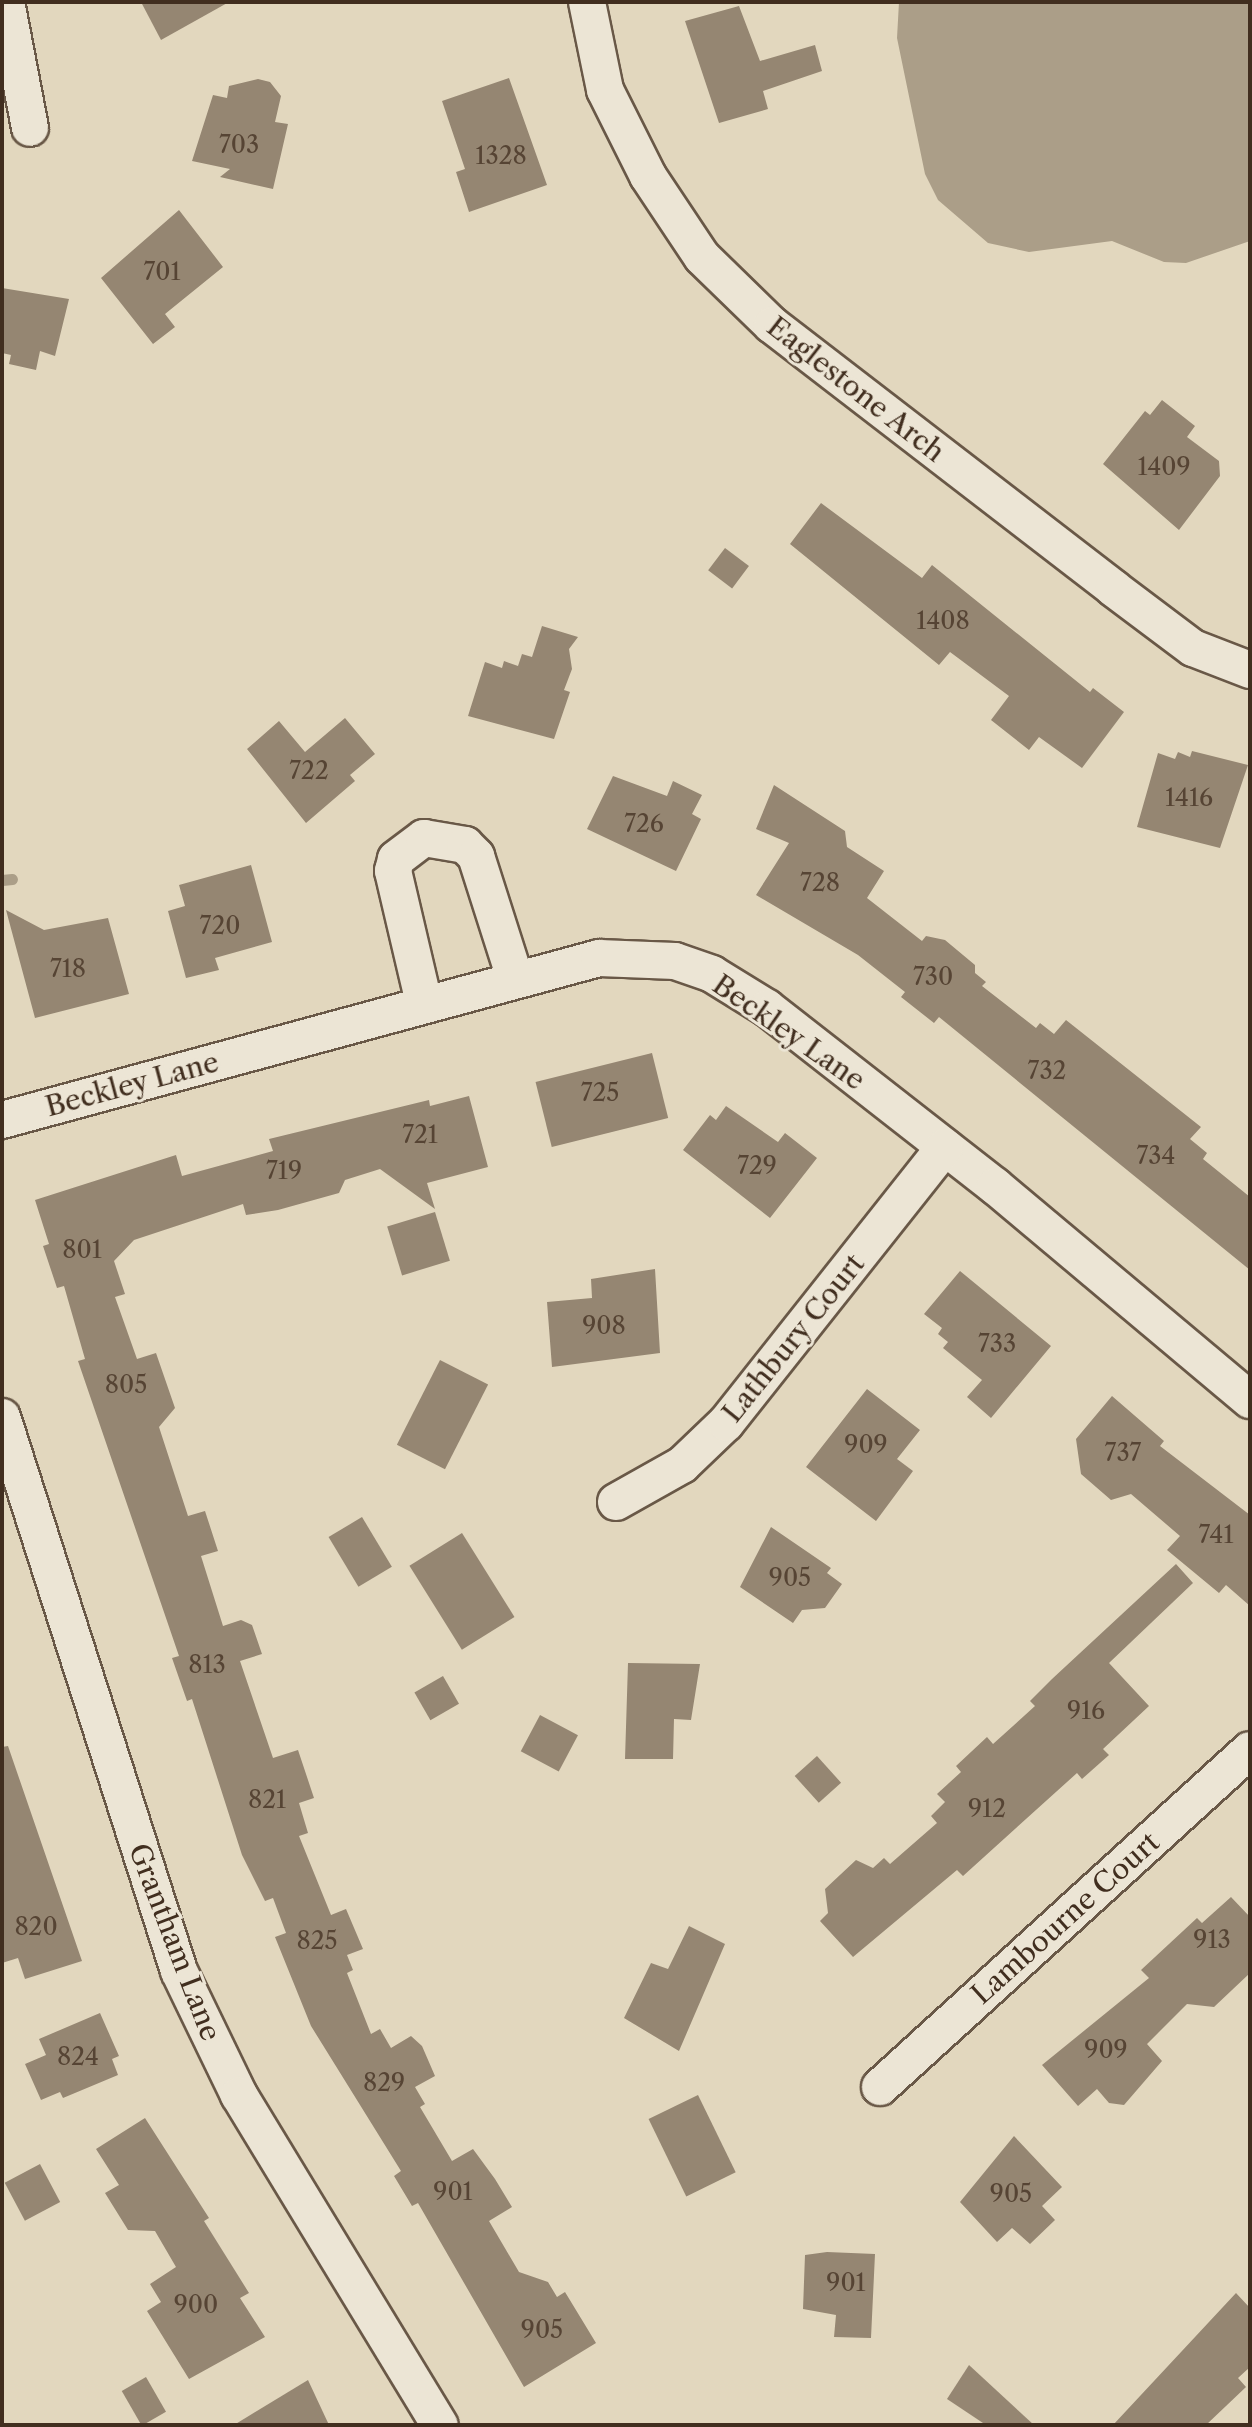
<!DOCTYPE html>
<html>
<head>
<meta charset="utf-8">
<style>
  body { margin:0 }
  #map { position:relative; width:1252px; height:2427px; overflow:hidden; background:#e2d7be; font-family:"Libre Caslon Text",serif }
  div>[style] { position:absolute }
  .water>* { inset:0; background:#ab9e88 }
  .stream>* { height:11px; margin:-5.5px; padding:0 5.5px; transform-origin:5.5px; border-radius:5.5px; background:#ab9e88 }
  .building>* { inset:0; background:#958672; transform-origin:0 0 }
  .roads { filter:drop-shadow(2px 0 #695847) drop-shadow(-2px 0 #695847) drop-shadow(0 2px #695847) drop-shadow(0 -2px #695847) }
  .minor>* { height:36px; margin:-18px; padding:0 18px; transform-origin:18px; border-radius:18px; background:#ece5d5 }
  span { translate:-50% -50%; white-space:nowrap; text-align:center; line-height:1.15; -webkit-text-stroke:6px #ece5d5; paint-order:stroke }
  .number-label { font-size:24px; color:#564434 }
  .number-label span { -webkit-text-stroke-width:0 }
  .street-label { font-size:28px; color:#412e1f }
  .frame { position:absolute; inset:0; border:4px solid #412e1f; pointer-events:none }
</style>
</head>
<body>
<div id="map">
  <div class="water">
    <div style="clip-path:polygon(899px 2px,1250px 2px,1250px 241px,1186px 263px,1164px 262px,1112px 241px,1029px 252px,988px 243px,938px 200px,925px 174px,897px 38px)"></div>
  </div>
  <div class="stream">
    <div style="left:2px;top:880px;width:10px;rotate:-6deg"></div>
  </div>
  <div class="building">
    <div style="clip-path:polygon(141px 2px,229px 2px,161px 40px)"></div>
    <div style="clip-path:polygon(739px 6px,760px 61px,815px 45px,822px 71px,763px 91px,768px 109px,719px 123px,685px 21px)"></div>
    <div style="clip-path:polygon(509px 78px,547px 185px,469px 212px,456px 172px,465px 169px,442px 101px)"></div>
    <div style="clip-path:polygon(258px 79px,270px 82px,281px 96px,275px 122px,288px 124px,273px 189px,220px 177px,230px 169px,192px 161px,213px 95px,227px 98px,229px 86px)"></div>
    <div style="clip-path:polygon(179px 210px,223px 267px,165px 314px,175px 327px,153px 344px,101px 278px)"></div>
    <div style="clip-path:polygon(2px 288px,69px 299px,55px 356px,40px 351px,36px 370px,9px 364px,11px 355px,2px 353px)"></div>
    <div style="clip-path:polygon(1162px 400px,1195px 426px,1187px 437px,1219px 461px,1220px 476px,1179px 530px,1103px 464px,1145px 411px,1150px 415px)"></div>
    <div style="clip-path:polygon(821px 503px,922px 578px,932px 565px,1090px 692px,1093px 688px,1124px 712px,1082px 768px,1039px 737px,1029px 750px,991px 720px,1009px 696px,950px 652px,939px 665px,790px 544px)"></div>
    <div style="left:725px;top:548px;width:30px;height:28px;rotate:37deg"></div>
    <div style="clip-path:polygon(542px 626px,578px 637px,569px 649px,572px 669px,564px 690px,570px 692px,554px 739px,468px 716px,485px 662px,502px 668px,504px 661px,518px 666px,522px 654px,532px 657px)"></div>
    <div style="clip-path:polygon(345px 718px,375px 754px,350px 775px,355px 781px,306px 823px,247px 749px,279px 721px,305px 752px)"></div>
    <div style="clip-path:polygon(1192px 751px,1248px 765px,1220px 848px,1137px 827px,1158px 753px,1175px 759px,1178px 752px,1190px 757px)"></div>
    <div style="clip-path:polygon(613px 776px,667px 796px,673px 781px,702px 795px,692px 814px,701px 819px,676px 871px,587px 829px)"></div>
    <div style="clip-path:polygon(774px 785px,845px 831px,847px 847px,884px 871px,867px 898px,922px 941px,926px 936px,945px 940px,975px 965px,975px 973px,986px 982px,982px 986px,1036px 1028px,1040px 1023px,1054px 1034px,1066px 1020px,1201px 1127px,1190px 1139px,1207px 1153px,1203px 1159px,1250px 1197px,1250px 1270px,939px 1017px,934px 1023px,901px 997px,905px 992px,858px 955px,756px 895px,789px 843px,756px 829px)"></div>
    <div style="clip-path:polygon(251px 865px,272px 942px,215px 958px,219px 970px,186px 978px,168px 911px,185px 906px,179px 885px)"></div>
    <div style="clip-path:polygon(6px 910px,44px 930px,108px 918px,129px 994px,35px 1018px)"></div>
    <div style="left:652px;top:1053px;width:67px;height:120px;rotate:76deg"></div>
    <div style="clip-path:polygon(469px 1096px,488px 1167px,427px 1183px,435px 1209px,380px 1169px,345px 1180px,339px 1193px,278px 1210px,246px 1215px,243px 1204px,134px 1240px,114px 1261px,125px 1294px,115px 1297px,137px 1359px,156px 1353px,175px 1408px,159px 1427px,188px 1516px,205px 1511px,218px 1551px,201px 1556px,223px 1626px,241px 1620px,252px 1625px,262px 1654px,240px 1661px,273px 1758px,298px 1750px,314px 1798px,299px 1803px,308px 1833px,299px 1836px,331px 1915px,346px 1909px,363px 1949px,347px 1955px,353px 1970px,347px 1973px,371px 2034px,380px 2029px,391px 2048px,411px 2036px,422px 2046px,435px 2076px,415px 2087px,425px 2104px,420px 2107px,452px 2161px,473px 2149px,495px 2179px,512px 2207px,489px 2221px,519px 2272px,548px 2282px,557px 2297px,565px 2292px,596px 2343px,524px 2387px,418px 2203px,412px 2206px,394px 2176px,401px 2171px,311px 2026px,275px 1937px,286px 1933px,273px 1898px,265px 1901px,242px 1855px,192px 1699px,187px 1701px,172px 1658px,179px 1656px,78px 1361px,85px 1359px,64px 1286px,57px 1288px,43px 1246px,49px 1244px,35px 1200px,176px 1155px,182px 1176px,273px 1151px,269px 1139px,429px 1100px,430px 1106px)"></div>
    <div style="clip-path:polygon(726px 1106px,778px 1142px,785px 1133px,817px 1158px,770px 1218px,683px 1150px,710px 1115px,716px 1120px)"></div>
    <div style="left:435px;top:1212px;width:51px;height:50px;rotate:73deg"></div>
    <div style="clip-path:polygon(655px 1269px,660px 1353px,552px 1367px,547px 1302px,592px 1298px,591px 1279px)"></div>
    <div style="clip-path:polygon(960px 1271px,1051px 1346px,991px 1418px,967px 1397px,982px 1380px,943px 1348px,948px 1342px,938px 1334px,942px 1328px,924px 1314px)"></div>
    <div style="left:440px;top:1360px;width:54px;height:95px;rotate:27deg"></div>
    <div style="clip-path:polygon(867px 1389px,920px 1430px,897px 1459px,913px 1471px,876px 1521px,806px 1467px)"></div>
    <div style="clip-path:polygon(1112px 1396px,1164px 1441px,1160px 1446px,1250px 1515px,1250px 1606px,1226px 1585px,1219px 1593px,1167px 1550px,1180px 1536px,1131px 1494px,1111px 1500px,1081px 1474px,1076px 1439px)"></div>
    <div style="left:362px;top:1517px;width:58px;height:39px;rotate:59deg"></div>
    <div style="clip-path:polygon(771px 1527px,831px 1568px,827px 1573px,842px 1584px,825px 1608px,802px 1610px,793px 1623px,740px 1587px)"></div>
    <div style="left:462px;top:1533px;width:99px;height:62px;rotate:58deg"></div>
    <div style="clip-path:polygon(1176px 1564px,1193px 1583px,1109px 1663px,1149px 1706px,1103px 1749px,1109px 1755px,1082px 1779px,1077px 1773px,963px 1876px,957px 1870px,853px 1957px,820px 1921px,828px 1913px,825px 1889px,856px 1860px,873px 1868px,884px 1858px,890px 1864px,937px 1823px,931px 1816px,945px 1802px,937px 1794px,961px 1772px,956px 1766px,987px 1737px,993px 1744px,1035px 1706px,1030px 1701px,1052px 1679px)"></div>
    <div style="clip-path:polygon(628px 1663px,700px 1664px,691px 1720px,674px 1719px,673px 1759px,625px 1759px)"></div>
    <div style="left:443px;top:1676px;width:32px;height:33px;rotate:60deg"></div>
    <div style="left:540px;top:1715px;width:43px;height:41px;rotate:28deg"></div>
    <div style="clip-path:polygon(8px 1746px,82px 1961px,25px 1979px,18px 1958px,2px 1963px,2px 1747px)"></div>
    <div style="left:817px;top:1756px;width:36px;height:30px;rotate:48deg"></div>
    <div style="clip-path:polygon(1231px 1897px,1250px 1917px,1250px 1973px,1214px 2007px,1187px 2004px,1147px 2044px,1162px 2061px,1124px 2105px,1109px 2103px,1097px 2089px,1078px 2106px,1042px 2065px,1149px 1978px,1141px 1970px,1197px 1918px,1202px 1923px)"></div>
    <div style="clip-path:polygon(689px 1926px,725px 1944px,679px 2051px,624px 2018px,651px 1963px,668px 1969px)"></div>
    <div style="clip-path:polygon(100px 2013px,119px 2056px,112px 2059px,118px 2075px,63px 2098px,60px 2092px,41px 2100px,25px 2064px,46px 2055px,39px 2039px)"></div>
    <div style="left:698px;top:2095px;width:86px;height:55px;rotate:64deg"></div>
    <div style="clip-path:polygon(145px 2118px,209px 2218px,204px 2221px,249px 2293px,240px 2298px,265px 2337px,189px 2379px,147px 2311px,161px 2302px,150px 2284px,176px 2267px,155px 2231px,128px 2230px,105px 2193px,119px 2185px,96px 2149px)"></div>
    <div style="clip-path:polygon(1014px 2136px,1062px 2187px,1042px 2206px,1055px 2220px,1030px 2244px,1012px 2228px,997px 2242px,960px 2202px)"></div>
    <div style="left:40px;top:2164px;width:43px;height:40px;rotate:62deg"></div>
    <div style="clip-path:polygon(827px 2252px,875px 2254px,871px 2338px,834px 2337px,836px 2315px,803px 2309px,805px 2255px)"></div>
    <div style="clip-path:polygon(1236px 2293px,1250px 2308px,1250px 2367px,1238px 2378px,1246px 2387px,1206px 2425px,1113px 2425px)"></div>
    <div style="clip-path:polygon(969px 2365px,1034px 2425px,986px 2425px,947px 2399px)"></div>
    <div style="left:146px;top:2377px;width:40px;height:28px;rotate:60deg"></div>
    <div style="clip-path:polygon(308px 2380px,329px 2425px,234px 2425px)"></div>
  </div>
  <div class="roads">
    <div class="minor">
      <div style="left:6px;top:2px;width:128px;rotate:79.2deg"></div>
      <div style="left:587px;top:2px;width:90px;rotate:78.4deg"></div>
      <div style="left:605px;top:90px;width:96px;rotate:63.4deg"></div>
      <div style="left:648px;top:176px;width:97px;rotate:56.3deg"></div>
      <div style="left:702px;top:257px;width:98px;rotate:44.2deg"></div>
      <div style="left:772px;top:325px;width:431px;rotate:37.6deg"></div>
      <div style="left:1113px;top:588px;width:100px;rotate:36.9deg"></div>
      <div style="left:1193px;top:648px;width:61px;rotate:21.1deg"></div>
      <div style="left:424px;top:1003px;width:136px;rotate:-103.2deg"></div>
      <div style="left:393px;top:871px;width:12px;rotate:-76deg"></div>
      <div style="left:396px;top:859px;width:35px;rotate:-37deg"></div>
      <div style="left:424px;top:838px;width:42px;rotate:9.7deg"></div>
      <div style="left:465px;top:845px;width:16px;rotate:45deg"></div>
      <div style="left:476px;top:856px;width:128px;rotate:72.3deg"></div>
      <div style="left:2px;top:1120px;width:619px;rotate:-15.18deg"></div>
      <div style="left:599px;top:958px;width:76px;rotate:2.3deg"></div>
      <div style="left:675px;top:961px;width:39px;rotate:19deg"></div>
      <div style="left:712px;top:974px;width:65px;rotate:31.7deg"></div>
      <div style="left:767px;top:1008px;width:289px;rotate:38deg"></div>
      <div style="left:995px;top:1186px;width:333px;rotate:40deg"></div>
      <div style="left:2px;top:1417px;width:582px;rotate:72.28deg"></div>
      <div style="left:179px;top:1971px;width:138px;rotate:64.2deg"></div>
      <div style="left:239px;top:2095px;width:386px;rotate:58.7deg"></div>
      <div style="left:616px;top:1502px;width:76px;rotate:-29.3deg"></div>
      <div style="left:682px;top:1465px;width:61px;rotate:-43.7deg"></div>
      <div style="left:726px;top:1423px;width:352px;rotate:-51.6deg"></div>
      <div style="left:880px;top:2087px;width:500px;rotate:-42.33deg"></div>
    </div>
  </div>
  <div class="number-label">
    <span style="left:239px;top:145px">703</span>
    <span style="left:501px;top:156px">1328</span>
    <span style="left:162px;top:272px">701</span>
    <span style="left:1164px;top:467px">1409</span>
    <span style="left:943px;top:621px">1408</span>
    <span style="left:309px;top:771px">722</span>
    <span style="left:1189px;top:798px">1416</span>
    <span style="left:644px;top:824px">726</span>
    <span style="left:820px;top:883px">728</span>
    <span style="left:220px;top:926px">720</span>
    <span style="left:68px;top:969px">718</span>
    <span style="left:933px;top:977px">730</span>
    <span style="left:1047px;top:1071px">732</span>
    <span style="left:600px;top:1093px">725</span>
    <span style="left:420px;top:1135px">721</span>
    <span style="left:1156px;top:1156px">734</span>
    <span style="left:757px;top:1166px">729</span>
    <span style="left:284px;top:1171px">719</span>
    <span style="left:82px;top:1250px">801</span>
    <span style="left:604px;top:1326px">908</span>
    <span style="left:997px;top:1344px">733</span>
    <span style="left:126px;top:1385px">805</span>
    <span style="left:866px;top:1445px">909</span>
    <span style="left:1123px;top:1453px">737</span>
    <span style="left:1216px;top:1535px">741</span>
    <span style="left:790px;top:1578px">905</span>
    <span style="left:207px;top:1665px">813</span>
    <span style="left:1086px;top:1711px">916</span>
    <span style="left:267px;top:1800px">821</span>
    <span style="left:987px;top:1809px">912</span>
    <span style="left:36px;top:1927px">820</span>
    <span style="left:1212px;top:1940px">913</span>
    <span style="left:317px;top:1941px">825</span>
    <span style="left:1106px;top:2050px">909</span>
    <span style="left:78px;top:2057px">824</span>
    <span style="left:384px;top:2083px">829</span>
    <span style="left:453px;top:2192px">901</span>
    <span style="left:1011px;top:2194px">905</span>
    <span style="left:846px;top:2283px">901</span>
    <span style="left:196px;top:2305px">900</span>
    <span style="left:542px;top:2330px">905</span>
  </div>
  <div class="street-label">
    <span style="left:856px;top:389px;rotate:38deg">Eaglestone Arch</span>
    <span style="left:789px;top:1032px;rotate:35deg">Beckley Lane</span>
    <span style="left:132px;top:1084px;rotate:-15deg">Beckley Lane</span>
    <span style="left:793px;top:1338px;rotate:-51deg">Lathbury Court</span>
    <span style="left:1065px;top:1918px;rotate:-42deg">Lambourne Court</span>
    <span style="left:175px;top:1942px;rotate:69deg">Grantham Lane</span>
  </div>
  <div class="frame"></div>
</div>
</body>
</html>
